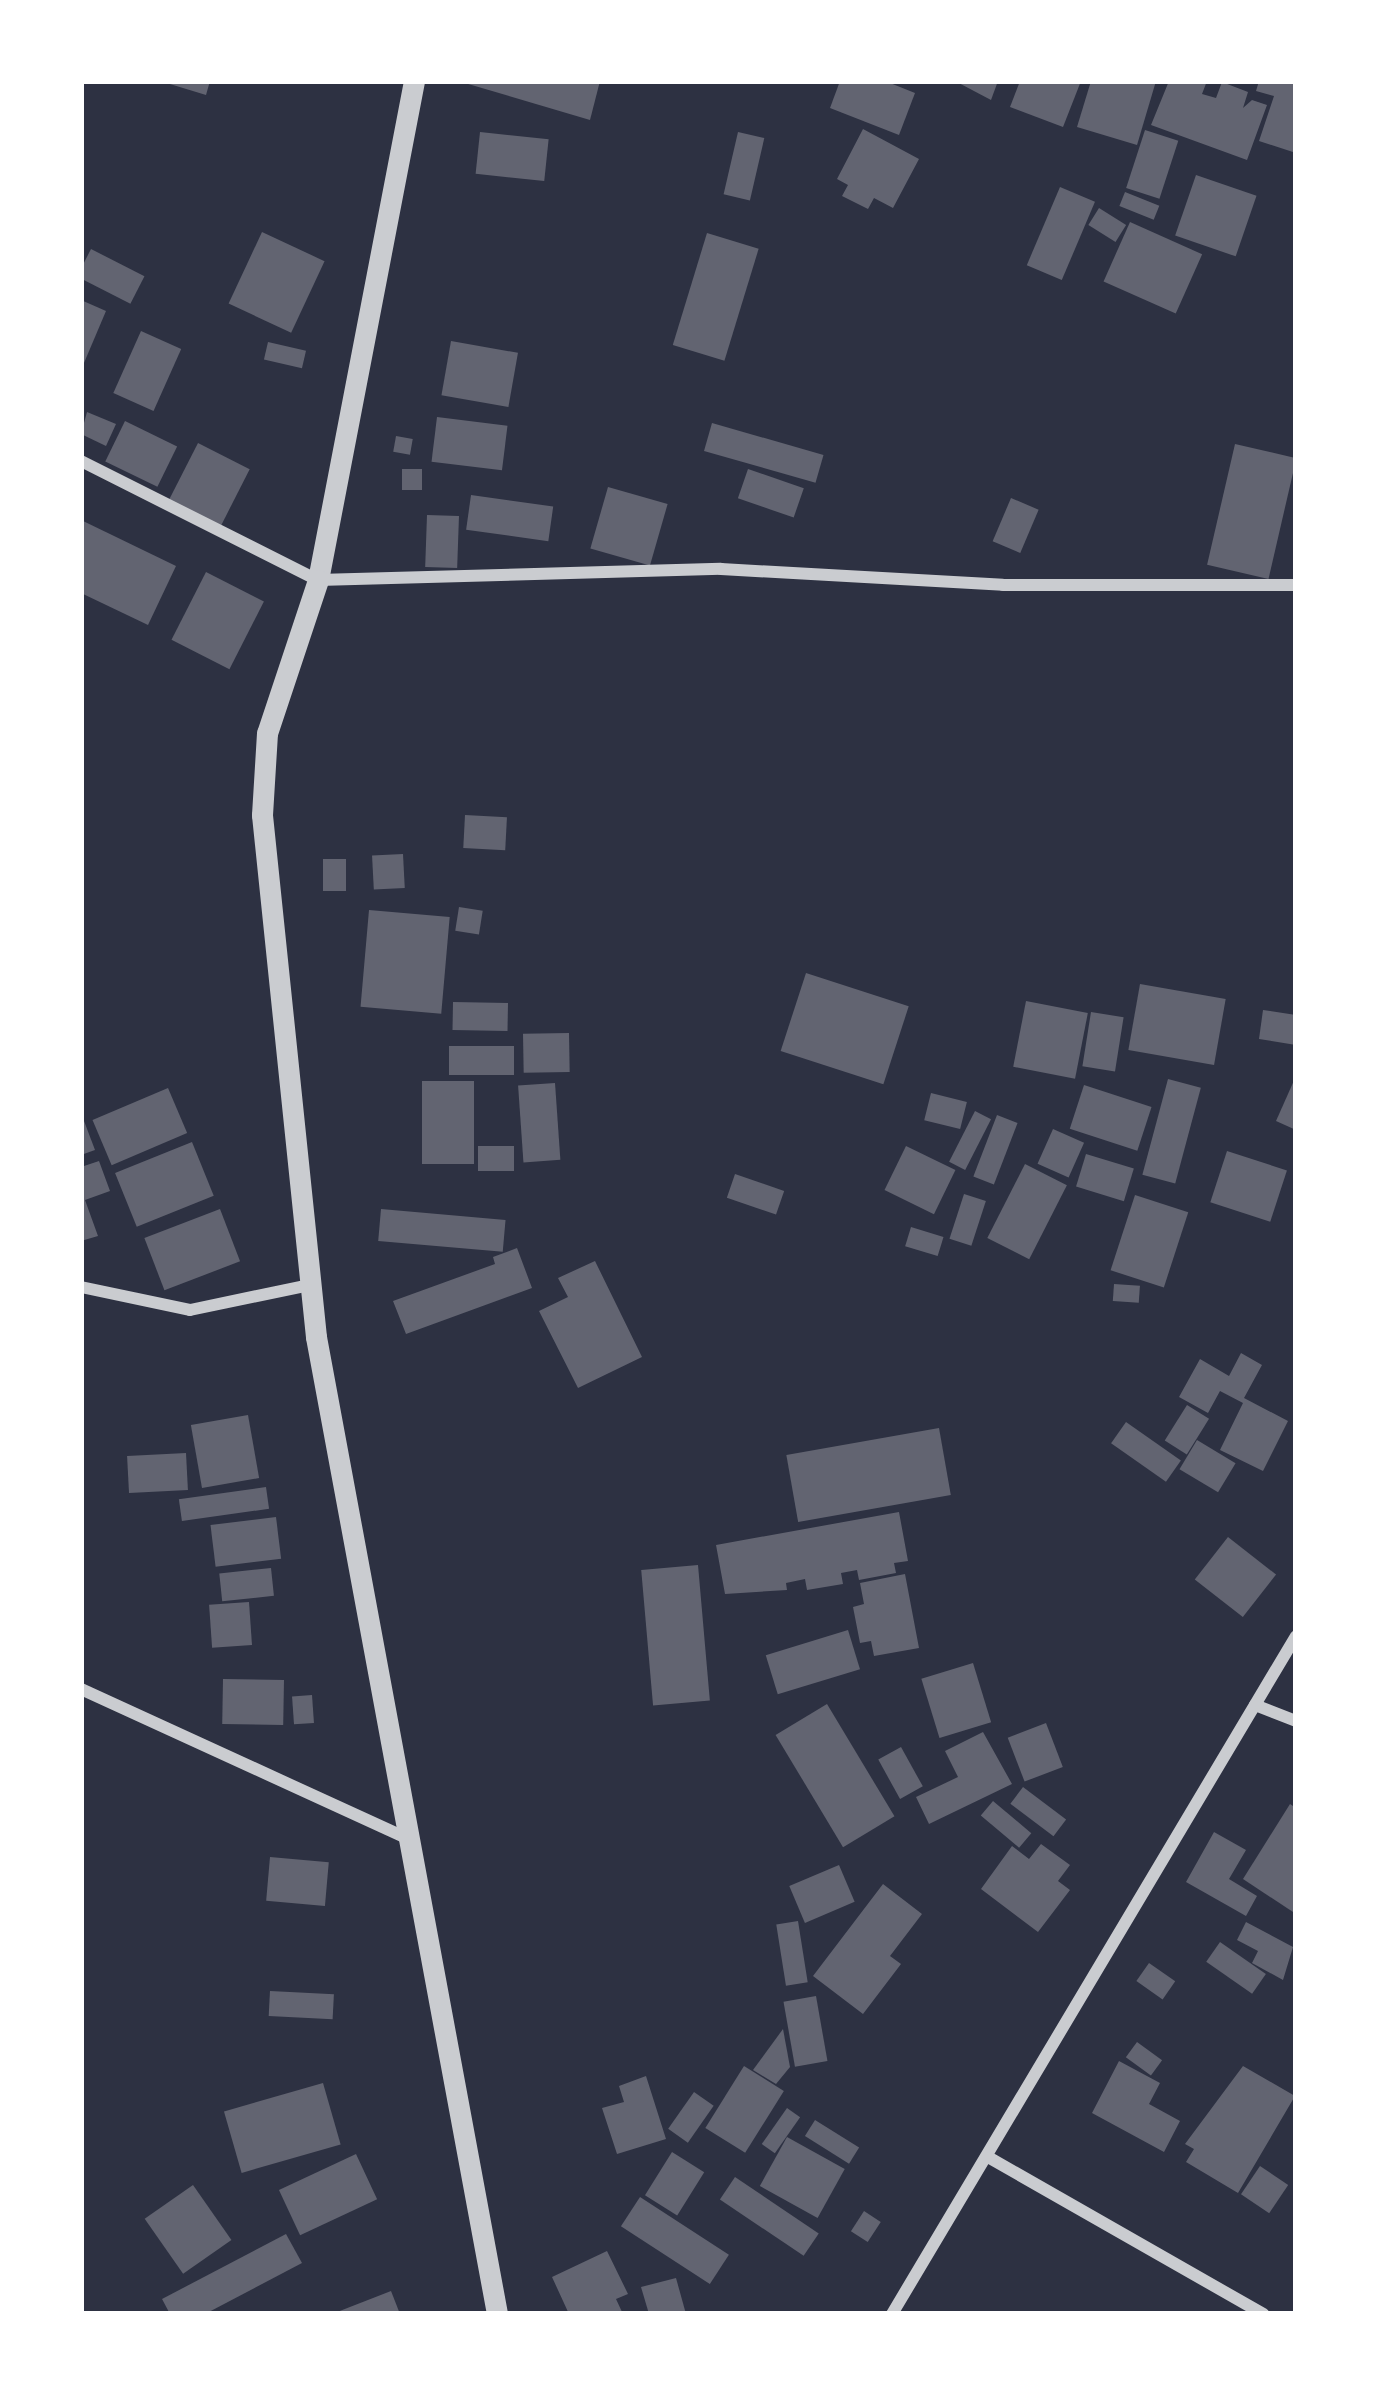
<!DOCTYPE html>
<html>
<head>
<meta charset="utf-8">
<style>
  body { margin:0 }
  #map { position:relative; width:1377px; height:2395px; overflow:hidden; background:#2d3142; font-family:"Asap Condensed",sans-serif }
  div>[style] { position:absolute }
  .building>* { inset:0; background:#626471; transform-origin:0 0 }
  .minor>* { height:12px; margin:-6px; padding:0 6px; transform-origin:6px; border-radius:6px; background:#caccd0 }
  .tertiary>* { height:21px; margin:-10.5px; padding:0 10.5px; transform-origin:10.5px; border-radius:10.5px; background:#caccd0 }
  span { translate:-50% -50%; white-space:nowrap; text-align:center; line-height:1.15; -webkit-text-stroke:12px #fff; paint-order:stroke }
  .frame { position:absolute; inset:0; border:84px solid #fff; pointer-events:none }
</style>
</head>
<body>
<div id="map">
  <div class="building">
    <div style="clip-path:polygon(160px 81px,210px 81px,206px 95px)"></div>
    <div style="clip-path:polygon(458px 81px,600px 81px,590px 120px)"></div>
    <div style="clip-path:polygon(840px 81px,885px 81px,915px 93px,899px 135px,830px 108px)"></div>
    <div style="clip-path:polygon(955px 81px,998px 81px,991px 100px)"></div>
    <div style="clip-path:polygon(1020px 81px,1081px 81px,1063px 127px,1010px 107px)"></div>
    <div style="clip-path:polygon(1091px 81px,1156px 81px,1137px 145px,1077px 127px)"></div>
    <div style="clip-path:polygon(1169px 81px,1207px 81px,1202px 94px,1216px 98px,1222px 82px,1248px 92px,1243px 108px,1252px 100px,1267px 105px,1247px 160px,1151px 125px)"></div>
    <div style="clip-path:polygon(1259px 81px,1296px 81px,1296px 153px,1259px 141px,1274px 96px,1256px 91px)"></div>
    <div style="clip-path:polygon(863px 129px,919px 159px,893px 208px,874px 198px,868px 209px,842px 196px,848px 185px,837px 179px)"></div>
    <div style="left:1145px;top:130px;width:35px;height:61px;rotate:18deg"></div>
    <div style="left:480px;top:132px;width:69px;height:42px;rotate:6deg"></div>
    <div style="left:738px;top:132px;width:27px;height:64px;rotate:13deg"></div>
    <div style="left:1196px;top:175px;width:64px;height:64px;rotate:19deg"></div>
    <div style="left:1060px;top:187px;width:38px;height:85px;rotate:23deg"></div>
    <div style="left:1125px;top:192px;width:37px;height:15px;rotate:22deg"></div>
    <div style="left:1099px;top:208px;width:32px;height:20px;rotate:32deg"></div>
    <div style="left:1130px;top:222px;width:79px;height:65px;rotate:24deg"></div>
    <div style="left:262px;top:232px;width:69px;height:79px;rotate:25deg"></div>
    <div style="left:707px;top:233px;width:54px;height:117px;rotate:17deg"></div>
    <div style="left:91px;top:249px;width:60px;height:31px;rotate:27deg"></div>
    <div style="clip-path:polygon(81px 300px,106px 311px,81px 370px)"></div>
    <div style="left:141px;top:331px;width:44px;height:68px;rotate:24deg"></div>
    <div style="left:451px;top:341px;width:68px;height:55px;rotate:10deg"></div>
    <div style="left:268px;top:342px;width:39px;height:18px;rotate:13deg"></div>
    <div style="clip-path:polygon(87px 412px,116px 424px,106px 446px,81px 434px)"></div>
    <div style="left:437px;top:417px;width:71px;height:45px;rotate:7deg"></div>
    <div style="left:125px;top:421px;width:58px;height:45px;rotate:26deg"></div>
    <div style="left:712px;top:423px;width:116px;height:29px;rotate:16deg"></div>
    <div style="left:396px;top:436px;width:17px;height:16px;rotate:10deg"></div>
    <div style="left:198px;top:443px;width:58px;height:66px;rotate:27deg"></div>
    <div style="left:1235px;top:444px;width:63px;height:124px;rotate:13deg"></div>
    <div style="left:402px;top:469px;width:20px;height:21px"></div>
    <div style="left:748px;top:469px;width:59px;height:31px;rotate:19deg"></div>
    <div style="left:608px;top:487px;width:62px;height:64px;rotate:16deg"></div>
    <div style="left:471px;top:495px;width:83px;height:35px;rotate:8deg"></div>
    <div style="left:1011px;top:498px;width:30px;height:47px;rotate:23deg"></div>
    <div style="left:427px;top:515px;width:32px;height:52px;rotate:2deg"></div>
    <div style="clip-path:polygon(81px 520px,176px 566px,148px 625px,81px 593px)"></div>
    <div style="left:206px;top:572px;width:65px;height:76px;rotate:27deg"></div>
    <div style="left:465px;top:815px;width:42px;height:33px;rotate:3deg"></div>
    <div style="left:403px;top:854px;width:34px;height:31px;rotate:87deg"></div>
    <div style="left:323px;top:859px;width:23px;height:32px"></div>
    <div style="left:459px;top:907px;width:24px;height:24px;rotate:9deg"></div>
    <div style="left:369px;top:910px;width:81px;height:97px;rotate:5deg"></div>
    <div style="left:806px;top:973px;width:108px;height:82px;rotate:18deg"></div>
    <div style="left:1140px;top:984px;width:87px;height:67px;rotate:10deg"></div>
    <div style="left:1026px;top:1001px;width:63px;height:67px;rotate:11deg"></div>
    <div style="left:453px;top:1002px;width:55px;height:28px;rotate:1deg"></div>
    <div style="clip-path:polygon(1263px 1010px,1296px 1015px,1296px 1045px,1259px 1039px)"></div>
    <div style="left:1091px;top:1012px;width:33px;height:55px;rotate:9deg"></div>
    <div style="left:569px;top:1033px;width:39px;height:46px;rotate:89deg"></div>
    <div style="left:514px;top:1046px;width:29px;height:65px;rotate:90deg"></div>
    <div style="clip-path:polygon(1296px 1076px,1296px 1130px,1276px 1121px)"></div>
    <div style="left:1168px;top:1079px;width:34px;height:99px;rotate:15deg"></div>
    <div style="left:422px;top:1081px;width:52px;height:83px"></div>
    <div style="left:555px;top:1083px;width:77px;height:37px;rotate:86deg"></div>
    <div style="left:1084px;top:1085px;width:71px;height:46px;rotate:18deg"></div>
    <div style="left:168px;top:1088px;width:49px;height:82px;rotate:67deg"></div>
    <div style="left:931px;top:1093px;width:37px;height:28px;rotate:14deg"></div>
    <div style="left:975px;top:1111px;width:18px;height:57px;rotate:27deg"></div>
    <div style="clip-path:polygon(81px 1113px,95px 1150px,81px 1155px)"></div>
    <div style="left:997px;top:1115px;width:22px;height:66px;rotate:21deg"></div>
    <div style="left:1053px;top:1129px;width:34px;height:38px;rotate:24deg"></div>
    <div style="left:192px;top:1142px;width:58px;height:83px;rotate:68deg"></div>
    <div style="left:478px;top:1146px;width:36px;height:25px"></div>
    <div style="left:906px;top:1146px;width:55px;height:49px;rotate:26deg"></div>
    <div style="left:1227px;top:1151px;width:63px;height:54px;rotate:18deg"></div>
    <div style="left:1086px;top:1154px;width:50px;height:34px;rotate:17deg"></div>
    <div style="clip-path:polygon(99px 1161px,110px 1191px,85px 1200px,98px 1236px,81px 1241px,81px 1167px)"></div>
    <div style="left:1025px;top:1164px;width:47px;height:83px;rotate:27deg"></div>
    <div style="left:735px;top:1174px;width:52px;height:25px;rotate:19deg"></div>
    <div style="left:964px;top:1194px;width:23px;height:47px;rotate:18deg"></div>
    <div style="left:1135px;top:1195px;width:56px;height:79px;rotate:18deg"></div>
    <div style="left:220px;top:1209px;width:56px;height:81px;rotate:69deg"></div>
    <div style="left:381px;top:1209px;width:125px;height:32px;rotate:5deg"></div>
    <div style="left:911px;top:1227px;width:34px;height:20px;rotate:17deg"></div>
    <div style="clip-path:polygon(517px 1248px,532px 1288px,406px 1334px,393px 1301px,495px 1264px,493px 1257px)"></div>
    <div style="clip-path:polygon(595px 1261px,642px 1357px,578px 1388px,539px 1311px,568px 1297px,558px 1278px)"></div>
    <div style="left:1114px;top:1284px;width:26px;height:17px;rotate:4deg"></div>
    <div style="clip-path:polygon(1241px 1353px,1262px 1365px,1244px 1398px,1288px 1421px,1263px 1471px,1220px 1450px,1243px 1403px,1220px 1391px,1208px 1413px,1179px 1397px,1200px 1359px,1229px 1376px)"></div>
    <div style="left:1187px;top:1405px;width:26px;height:42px;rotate:32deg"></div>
    <div style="left:248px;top:1415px;width:64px;height:58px;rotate:80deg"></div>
    <div style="left:1126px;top:1422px;width:67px;height:26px;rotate:35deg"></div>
    <div style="left:939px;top:1428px;width:68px;height:155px;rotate:80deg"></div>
    <div style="left:1197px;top:1440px;width:45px;height:34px;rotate:31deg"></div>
    <div style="left:186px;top:1453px;width:37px;height:59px;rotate:87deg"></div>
    <div style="left:266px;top:1487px;width:22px;height:88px;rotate:82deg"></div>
    <div style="clip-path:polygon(899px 1512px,908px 1561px,894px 1563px,896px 1573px,859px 1580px,857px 1570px,841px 1573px,843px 1584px,807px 1590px,805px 1579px,786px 1583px,787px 1590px,725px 1594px,716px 1545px)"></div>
    <div style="left:276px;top:1517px;width:42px;height:66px;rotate:83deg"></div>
    <div style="left:1228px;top:1537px;width:61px;height:54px;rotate:38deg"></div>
    <div style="left:698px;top:1565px;width:136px;height:57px;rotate:85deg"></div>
    <div style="left:271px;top:1568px;width:28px;height:52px;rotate:84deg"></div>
    <div style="clip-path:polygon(905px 1574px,919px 1648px,874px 1656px,871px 1641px,860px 1643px,853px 1607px,864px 1604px,860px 1583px)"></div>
    <div style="left:249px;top:1602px;width:43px;height:40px;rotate:86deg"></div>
    <div style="left:848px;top:1630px;width:41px;height:86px;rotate:73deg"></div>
    <div style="left:973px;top:1663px;width:62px;height:54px;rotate:73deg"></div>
    <div style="left:223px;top:1679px;width:61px;height:45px;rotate:1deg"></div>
    <div style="left:312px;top:1695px;width:28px;height:20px;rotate:86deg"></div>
    <div style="left:827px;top:1704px;width:131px;height:60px;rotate:59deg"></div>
    <div style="left:1046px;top:1723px;width:47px;height:41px;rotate:69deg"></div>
    <div style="clip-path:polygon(983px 1732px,1012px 1784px,929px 1824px,916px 1797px,958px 1777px,945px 1751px)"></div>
    <div style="left:901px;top:1747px;width:45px;height:26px;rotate:61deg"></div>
    <div style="left:1023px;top:1787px;width:54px;height:21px;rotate:37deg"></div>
    <div style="left:993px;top:1801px;width:50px;height:19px;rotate:40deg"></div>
    <div style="clip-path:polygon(1290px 1804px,1296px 1808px,1296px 1914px,1243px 1879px)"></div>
    <div style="clip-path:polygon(1214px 1832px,1246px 1850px,1229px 1879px,1257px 1896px,1246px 1916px,1186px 1882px)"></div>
    <div style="clip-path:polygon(1041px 1844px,1070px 1865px,1058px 1881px,1070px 1890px,1038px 1932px,981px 1889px,1012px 1846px,1029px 1859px)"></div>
    <div style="left:270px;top:1857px;width:59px;height:44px;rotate:5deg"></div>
    <div style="left:839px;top:1865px;width:40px;height:54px;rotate:67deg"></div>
    <div style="clip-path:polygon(883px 1884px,922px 1914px,890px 1956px,901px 1964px,863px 2014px,813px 1976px)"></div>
    <div style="left:798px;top:1921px;width:62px;height:22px;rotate:81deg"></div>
    <div style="clip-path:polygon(1246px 1922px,1293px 1947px,1283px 1980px,1252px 1963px,1258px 1951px,1237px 1940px)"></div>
    <div style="left:1220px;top:1942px;width:56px;height:24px;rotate:35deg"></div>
    <div style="left:1149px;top:1963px;width:32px;height:22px;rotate:35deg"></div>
    <div style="left:270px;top:1991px;width:64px;height:25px;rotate:3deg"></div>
    <div style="left:816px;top:1996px;width:66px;height:33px;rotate:80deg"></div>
    <div style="clip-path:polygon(783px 2029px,790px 2067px,776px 2084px,753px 2070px)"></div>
    <div style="left:1137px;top:2042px;width:31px;height:19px;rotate:36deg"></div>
    <div style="clip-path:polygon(1119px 2061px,1160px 2083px,1149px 2104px,1180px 2121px,1164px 2152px,1092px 2113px)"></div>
    <div style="left:744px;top:2066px;width:47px;height:73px;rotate:32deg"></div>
    <div style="clip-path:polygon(1243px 2066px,1295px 2096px,1238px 2193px,1186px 2162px,1194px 2149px,1185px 2144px)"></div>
    <div style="clip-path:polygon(646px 2076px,666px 2139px,617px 2154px,602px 2108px,624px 2102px,619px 2086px)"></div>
    <div style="left:323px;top:2083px;width:64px;height:103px;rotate:74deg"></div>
    <div style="left:694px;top:2092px;width:24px;height:45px;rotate:35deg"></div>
    <div style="left:787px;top:2108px;width:16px;height:44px;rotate:35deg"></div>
    <div style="left:815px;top:2120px;width:52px;height:19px;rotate:32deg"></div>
    <div style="left:787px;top:2137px;width:66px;height:56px;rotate:29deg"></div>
    <div style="left:672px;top:2152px;width:38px;height:51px;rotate:32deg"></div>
    <div style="left:356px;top:2154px;width:50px;height:85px;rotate:65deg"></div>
    <div style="left:1260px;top:2166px;width:34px;height:34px;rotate:34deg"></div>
    <div style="left:735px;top:2177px;width:101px;height:27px;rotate:34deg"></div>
    <div style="left:193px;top:2185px;width:67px;height:59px;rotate:55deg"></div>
    <div style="left:640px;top:2197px;width:106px;height:35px;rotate:33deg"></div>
    <div style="left:864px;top:2211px;width:20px;height:24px;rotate:33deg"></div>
    <div style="clip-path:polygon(286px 2234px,302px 2263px,205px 2314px,170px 2314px,162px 2299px)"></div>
    <div style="clip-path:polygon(607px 2251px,628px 2294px,616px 2299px,623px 2314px,569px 2314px,552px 2277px)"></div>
    <div style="clip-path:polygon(676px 2278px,686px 2314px,649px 2314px,641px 2287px)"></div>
    <div style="clip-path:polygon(391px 2291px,400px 2314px,332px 2314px)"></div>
  </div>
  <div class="minor">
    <div style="left:81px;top:461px;width:265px;rotate:26.7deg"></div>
    <div style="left:318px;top:580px;width:403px;rotate:-1.6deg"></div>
    <div style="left:721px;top:569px;width:282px;rotate:3.2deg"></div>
    <div style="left:1003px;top:585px;width:293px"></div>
    <div style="left:81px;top:1287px;width:111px;rotate:11.9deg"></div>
    <div style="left:190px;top:1310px;width:123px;rotate:-11.8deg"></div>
    <div style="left:81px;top:1689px;width:355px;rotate:24.6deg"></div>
    <div style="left:1255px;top:1705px;width:44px;rotate:21.3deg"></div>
    <div style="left:988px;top:2157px;width:317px;rotate:29.7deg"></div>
    <div style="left:892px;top:2314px;width:789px;rotate:-59.21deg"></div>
  </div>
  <div class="tertiary">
    <div style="left:414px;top:81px;width:508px;rotate:100.89deg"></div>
    <div style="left:318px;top:580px;width:161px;rotate:108.4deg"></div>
    <div style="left:267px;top:733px;width:82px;rotate:93.5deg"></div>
    <div style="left:262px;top:815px;width:525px;rotate:84.09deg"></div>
    <div style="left:316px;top:1337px;width:994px;rotate:79.5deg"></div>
  </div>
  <div class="frame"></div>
</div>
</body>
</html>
